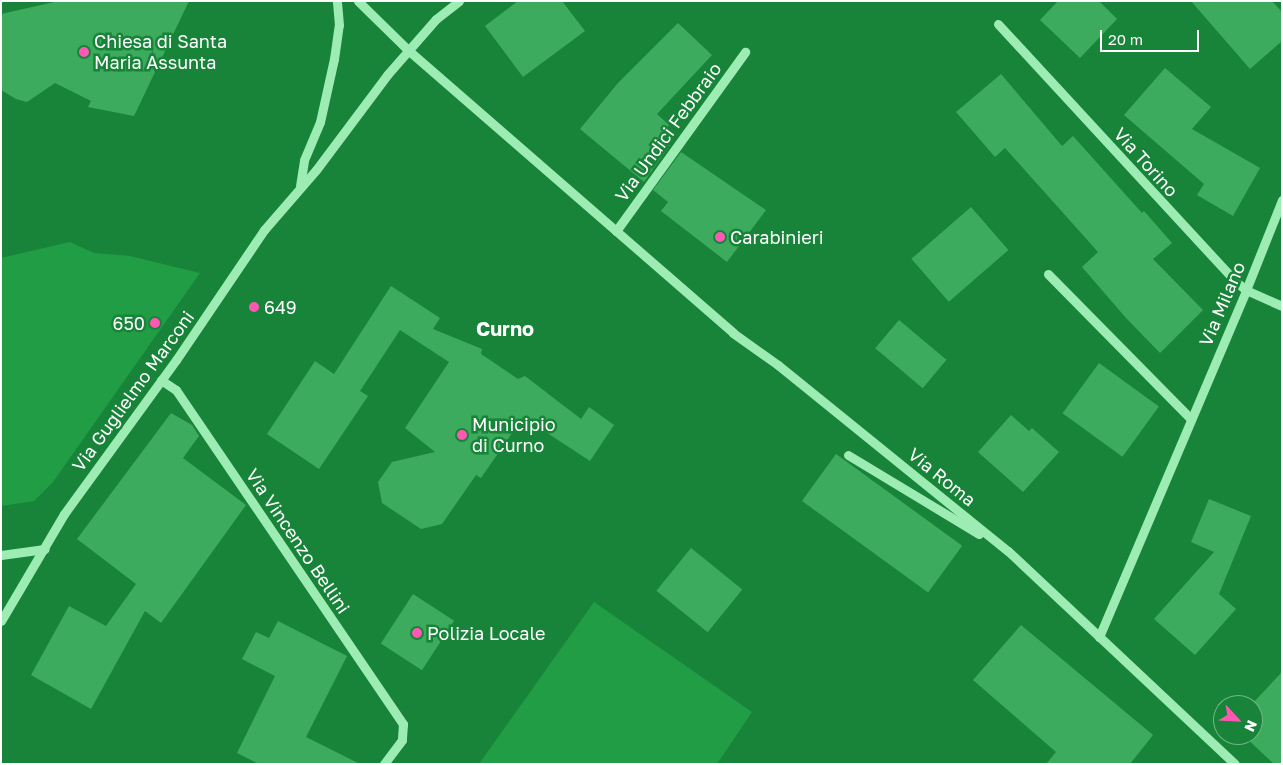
<!DOCTYPE html>
<html>
<head>
<meta charset="utf-8">
<style>
  body { margin:0 }
  #map { position:relative; width:1283px; height:765px; overflow:hidden; background:#188439; font-family:"Golos Text",sans-serif }
  div>[style] { position:absolute }
  .green>* { inset:0; background:#219d45 }
  .building>* { inset:0; background:#3dab5d; transform-origin:0 0 }
  .minor>* { height:9px; margin:-4.5px; padding:0 4.5px; transform-origin:4.5px; border-radius:4.5px; background:#9decb4 }
  .dots>* { width:14px; height:14px; translate:-50% -50%; box-sizing:border-box; border:2px solid #188439; border-radius:50% }
  span { translate:-50% -50%; white-space:nowrap; text-align:center; line-height:1.15; -webkit-text-stroke:5px #188439; paint-order:stroke }
  .poi-label { font-size:18px; color:#fff }
  .left { translate:0 -50%; text-align:left }
  .right { translate:-100% -50%; text-align:right }
  .street-label { font-size:18px; color:#fff }
  .quarter-label { font-size:20px; color:#fff; font-weight:700 }
  .frame { position:absolute; inset:0; border:2px solid #fff; pointer-events:none }
  .north { position:absolute; left:1213px; top:695px; width:50px; height:50px; box-sizing:border-box; background:#188439; border:1px solid #74b588; border-radius:50%; rotate:115deg; font-size:14px; font-weight:700; line-height:20px; text-align:center; color:#fff }
  .north::after { content:''; display:block; margin:auto; width:18px; height:22px; background:#ff58b4; clip-path:polygon(50% 0,100% 100%,50% 72%,0 100%) }
  .scale { position:absolute; left:1100px; top:30px; width:99px; height:22px; box-sizing:border-box; border:2px solid #fff; border-top:0; padding-left:6px; font-size:15px; line-height:18px; white-space:nowrap; color:#fff; -webkit-text-stroke:4px #188439; paint-order:stroke }
</style>
</head>
<body>
<div id="map">
  <div class="green">
    <div style="clip-path:polygon(70px 242px,94px 253px,130px 256px,200px 273px,53px 482px,34px 501px,1px 506px,1px 258px)"></div>
    <div style="clip-path:polygon(594px 602px,752px 712px,717px 764px,479px 764px)"></div>
  </div>
  <div class="building">
    <div style="clip-path:polygon(59px 1px,189px 1px,134px 116px,88px 107px,91px 101px,55px 83px,27px 102px,16px 99px,1px 90px,1px 14px)"></div>
    <div style="clip-path:polygon(518px 1px,562px 1px,585px 31px,523px 77px,485px 26px)"></div>
    <div style="clip-path:polygon(1058px 1px,1099px 1px,1117px 19px,1080px 58px,1040px 20px)"></div>
    <div style="clip-path:polygon(1191px 1px,1272px 1px,1282px 12px,1282px 41px,1250px 69px)"></div>
    <div style="clip-path:polygon(678px 23px,712px 55px,657px 114px,669px 125px,659px 137px,670px 145px,644px 182px,580px 129px,618px 83px)"></div>
    <div style="clip-path:polygon(1165px 68px,1211px 107px,1192px 129px,1260px 168px,1233px 216px,1197px 195px,1204px 184px,1124px 115px)"></div>
    <div style="clip-path:polygon(1001px 74px,1062px 146px,1073px 136px,1142px 213px,1144px 211px,1172px 243px,1153px 259px,1203px 310px,1160px 353px,1126px 318px,1082px 267px,1098px 252px,1005px 148px,995px 157px,956px 112px)"></div>
    <div style="clip-path:polygon(681px 152px,766px 210px,727px 262px,661px 211px,668px 202px,653px 190px)"></div>
    <div style="left:971px;top:207px;width:57px;height:79px;rotate:49deg"></div>
    <div style="clip-path:polygon(391px 286px,440px 318px,433px 329px,482px 349px,481px 354px,518px 379px,525px 376px,581px 419px,589px 407px,614px 425px,590px 461px,523px 417px,481px 478px,476px 475px,442px 524px,421px 529px,382px 503px,378px 482px,392px 462px,435px 452px,405px 428px,449px 362px,400px 330px,360px 391px,368px 396px,319px 469px,267px 434px,315px 361px,334px 374px)"></div>
    <div style="left:899px;top:320px;width:62px;height:37px;rotate:40deg"></div>
    <div style="left:1099px;top:363px;width:74px;height:62px;rotate:36deg"></div>
    <div style="clip-path:polygon(171px 413px,192px 425px,199px 436px,183px 458px,246px 505px,161px 623px,145px 611px,91px 709px,31px 675px,69px 606px,106px 626px,136px 584px,77px 539px)"></div>
    <div style="clip-path:polygon(1011px 415px,1029px 431px,1032px 428px,1059px 452px,1023px 492px,978px 452px)"></div>
    <div style="left:836px;top:454px;width:156px;height:58px;rotate:36deg"></div>
    <div style="clip-path:polygon(1209px 499px,1251px 516px,1219px 594px,1236px 609px,1195px 655px,1154px 619px,1214px 552px,1191px 542px)"></div>
    <div style="left:691px;top:548px;width:66px;height:55px;rotate:39deg"></div>
    <div style="left:413px;top:594px;width:49px;height:59px;rotate:33deg"></div>
    <div style="clip-path:polygon(278px 621px,347px 656px,306px 737px,360px 764px,259px 764px,237px 753px,275px 676px,242px 659px,256px 632px,269px 638px)"></div>
    <div style="clip-path:polygon(1021px 625px,1153px 735px,1130px 764px,1046px 764px,1056px 752px,973px 680px)"></div>
    <div style="clip-path:polygon(1282px 672px,1282px 764px,1274px 764px,1243px 735px,1253px 735px,1253px 705px,1251px 705px)"></div>
  </div>
  <div class="minor">
    <div style="left:358px;top:1px;width:70px;rotate:44.4deg"></div>
    <div style="left:408px;top:50px;width:431px;rotate:41deg"></div>
    <div style="left:733px;top:333px;width:55px;rotate:35.4deg"></div>
    <div style="left:778px;top:365px;width:296px;rotate:39deg"></div>
    <div style="left:1008px;top:551px;width:311px;rotate:43.2deg"></div>
    <div style="left:998px;top:24px;width:345px;rotate:47.3deg"></div>
    <div style="left:1232px;top:278px;width:18px;rotate:41deg"></div>
    <div style="left:1246px;top:290px;width:39px;rotate:24deg"></div>
    <div style="left:300px;top:186px;width:26px;rotate:-81deg"></div>
    <div style="left:304px;top:160px;width:41px;rotate:-67.2deg"></div>
    <div style="left:320px;top:122px;width:65px;rotate:-77.5deg"></div>
    <div style="left:334px;top:59px;width:34px;rotate:-82deg"></div>
    <div style="left:339px;top:25px;width:24px;rotate:-95deg"></div>
    <div style="left:616px;top:231px;width:221px;rotate:-54.2deg"></div>
    <div style="left:1048px;top:274px;width:204px;rotate:45.4deg"></div>
    <div style="left:161px;top:380px;width:18px;rotate:34deg"></div>
    <div style="left:176px;top:390px;width:404px;rotate:55.8deg"></div>
    <div style="left:403px;top:724px;width:16px;rotate:94deg"></div>
    <div style="left:402px;top:740px;width:30px;rotate:127deg"></div>
    <div style="left:848px;top:455px;width:153px;rotate:31.1deg"></div>
    <div style="left:1px;top:555px;width:44px;rotate:-7.8deg"></div>
    <div style="left:1px;top:621px;width:124px;rotate:-59.5deg"></div>
    <div style="left:64px;top:514px;width:190px;rotate:-54deg"></div>
    <div style="left:176px;top:360px;width:157px;rotate:-55.9deg"></div>
    <div style="left:264px;top:230px;width:79px;rotate:-49.1deg"></div>
    <div style="left:316px;top:170px;width:119px;rotate:-53.2deg"></div>
    <div style="left:387px;top:75px;width:74px;rotate:-48.8deg"></div>
    <div style="left:436px;top:19px;width:29px;rotate:-38deg"></div>
    <div style="left:1099px;top:637px;width:377px;rotate:-67deg"></div>
    <div style="left:1246px;top:290px;width:97px;rotate:-68.2deg"></div>
  </div>
  <div class="dots">
    <div style="left:84px;top:52px;background:#ff58b4"></div>
    <div style="left:720px;top:237px;background:#ff58b4"></div>
    <div style="left:254px;top:307px;background:#ff58b4"></div>
    <div style="left:155px;top:323px;background:#ff58b4"></div>
    <div style="left:462px;top:435px;background:#ff58b4"></div>
    <div style="left:417px;top:633px;background:#ff58b4"></div>
  </div>
  <div class="poi-label">
    <span class="left" style="left:94px;top:52px">Chiesa di Santa<br>Maria Assunta</span>
    <span class="left" style="left:730px;top:237px">Carabinieri</span>
    <span class="left" style="left:264px;top:307px">649</span>
    <span class="right" style="left:145px;top:323px">650</span>
    <span class="left" style="left:472px;top:435px">Municipio<br>di Curno</span>
    <span class="left" style="left:427px;top:633px">Polizia Locale</span>
  </div>
  <div class="street-label">
    <span style="left:668px;top:132px;rotate:-54deg">Via Undici Febbraio</span>
    <span style="left:1146px;top:162px;rotate:48deg">Via Torino</span>
    <span style="left:1222px;top:304px;rotate:-67deg">Via Milano</span>
    <span style="left:133px;top:391px;rotate:-54deg">Via Guglielmo Marconi</span>
    <span style="left:942px;top:477px;rotate:39deg">Via Roma</span>
    <span style="left:298px;top:541px;rotate:56deg">Via Vincenzo Bellini</span>
  </div>
  <div class="quarter-label">
    <span style="left:505px;top:328px">Curno</span>
  </div>
  <div class="frame"></div>
  <div class="north">N</div>
  <div class="scale">20 m</div>
</div>
</body>
</html>
